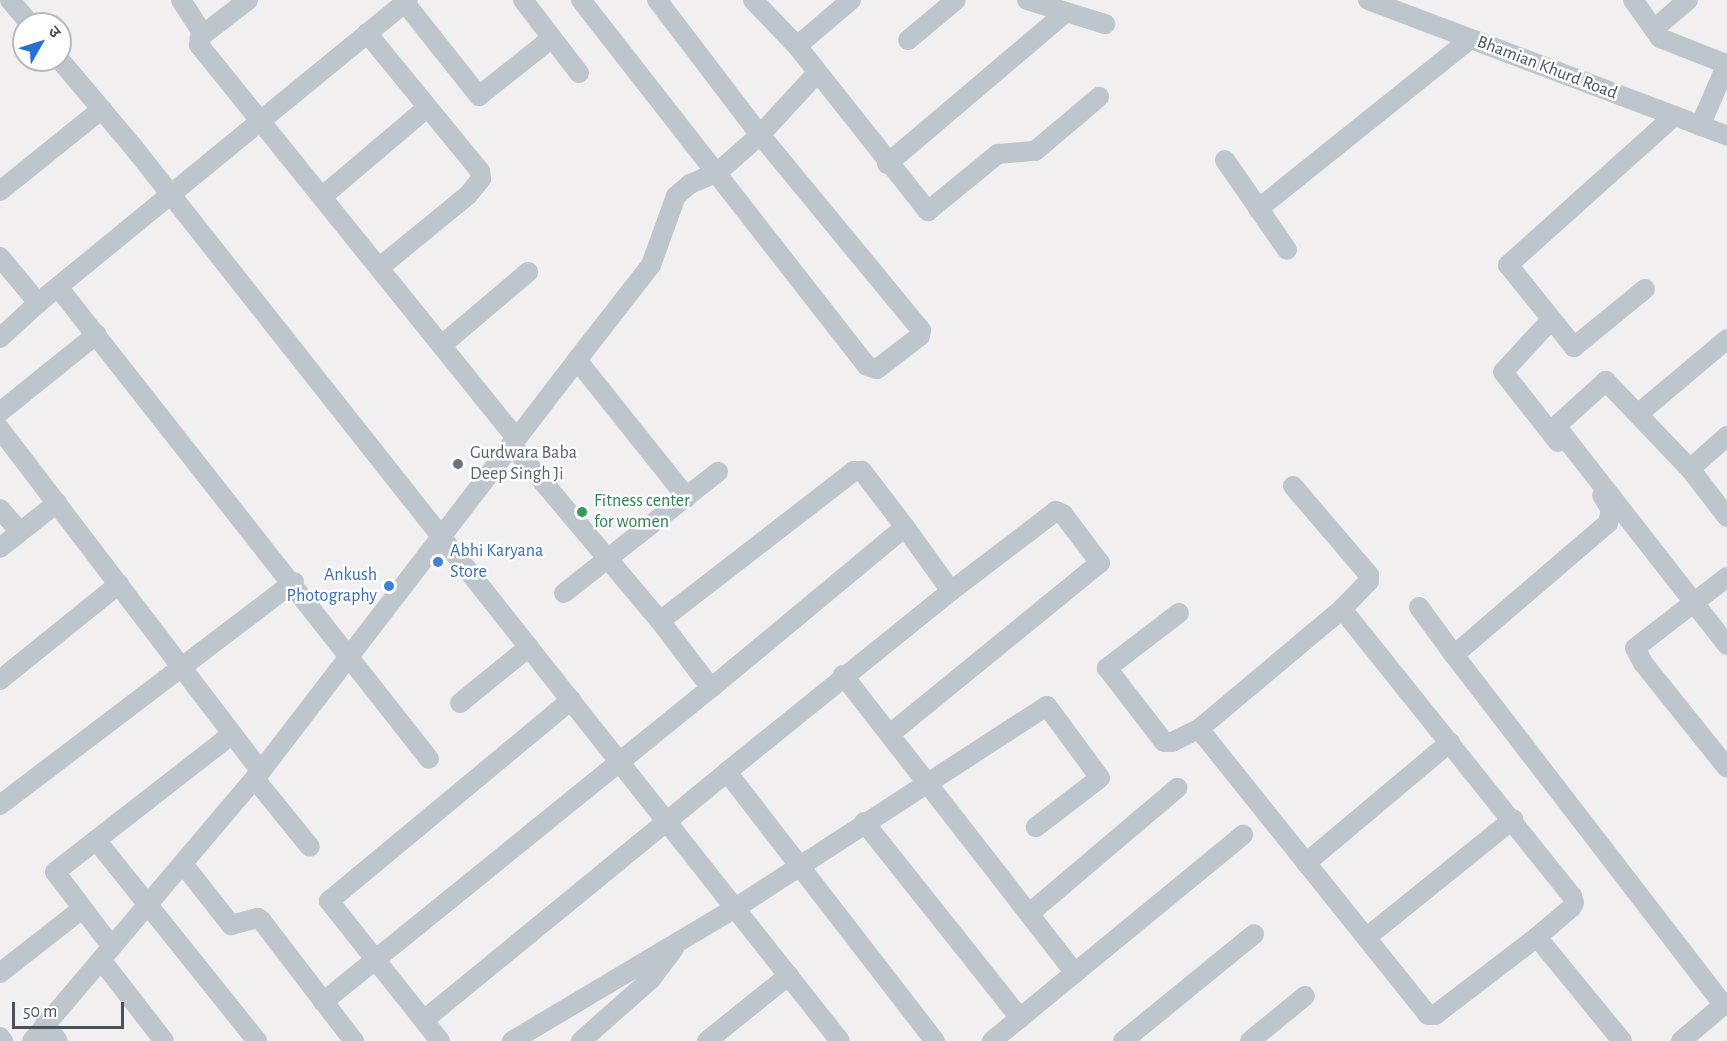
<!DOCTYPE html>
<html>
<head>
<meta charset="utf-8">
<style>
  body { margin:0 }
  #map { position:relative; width:1727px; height:1041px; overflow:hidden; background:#f1efef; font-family:"Alegreya Sans","Noto Sans Devanagari",sans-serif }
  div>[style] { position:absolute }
  .minor>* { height:20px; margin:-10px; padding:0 10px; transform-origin:10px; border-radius:10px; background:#bec6cd }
  .dots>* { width:16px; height:16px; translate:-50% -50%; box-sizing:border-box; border:3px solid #fff; border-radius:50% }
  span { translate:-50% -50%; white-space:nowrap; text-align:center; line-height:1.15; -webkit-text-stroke:5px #fff; paint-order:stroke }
  .street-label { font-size:18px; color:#48525b }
  .worship-label { font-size:18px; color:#5b616d }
  .left { translate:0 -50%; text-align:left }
  .leisure-label { font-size:18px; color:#27864d }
  .shop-label { font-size:18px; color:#366cbe }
  .right { translate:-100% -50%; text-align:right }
  .north { position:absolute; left:12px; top:12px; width:60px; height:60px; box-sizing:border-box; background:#fff; border:2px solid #b6babd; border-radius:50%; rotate:51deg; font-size:16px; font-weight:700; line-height:24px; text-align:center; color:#48525b }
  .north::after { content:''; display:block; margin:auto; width:21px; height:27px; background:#2272d8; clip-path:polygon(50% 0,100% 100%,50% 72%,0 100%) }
  .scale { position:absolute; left:12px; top:1002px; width:112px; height:27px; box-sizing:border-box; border:3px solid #48525b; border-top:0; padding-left:8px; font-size:18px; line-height:21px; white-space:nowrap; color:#48525b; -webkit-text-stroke:4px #fff; paint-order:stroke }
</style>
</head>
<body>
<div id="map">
  <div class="minor">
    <div style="left:10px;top:0;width:31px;rotate:50deg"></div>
    <div style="left:181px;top:0;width:40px;rotate:57.1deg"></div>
    <div style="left:248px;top:0;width:61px;rotate:142.4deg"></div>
    <div style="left:200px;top:37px;width:8px;rotate:97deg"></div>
    <div style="left:199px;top:45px;width:505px;rotate:51.11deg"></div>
    <div style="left:523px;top:0;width:92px;rotate:52.5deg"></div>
    <div style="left:581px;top:0;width:464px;rotate:52deg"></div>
    <div style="left:867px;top:366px;width:10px;rotate:17deg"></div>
    <div style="left:877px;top:369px;width:54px;rotate:-37.5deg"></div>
    <div style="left:920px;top:336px;width:6px;rotate:-81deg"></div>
    <div style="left:921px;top:330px;width:253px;rotate:-129.5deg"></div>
    <div style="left:760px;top:135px;width:170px;rotate:-127.3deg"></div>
    <div style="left:753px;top:0;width:64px;rotate:46.3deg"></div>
    <div style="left:797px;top:46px;width:211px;rotate:51.6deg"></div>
    <div style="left:928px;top:211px;width:90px;rotate:-39.2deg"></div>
    <div style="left:998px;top:154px;width:37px;rotate:-5deg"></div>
    <div style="left:1035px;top:151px;width:84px;rotate:-40.2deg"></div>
    <div style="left:1027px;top:0;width:82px;rotate:17.1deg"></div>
    <div style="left:1368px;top:0;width:384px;rotate:20.7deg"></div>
    <div style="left:1633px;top:0;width:47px;rotate:54.6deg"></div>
    <div style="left:1660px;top:38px;width:71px;rotate:21.5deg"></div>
    <div style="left:405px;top:3px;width:119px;rotate:51.5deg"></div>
    <div style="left:479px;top:96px;width:93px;rotate:-38.5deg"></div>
    <div style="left:1654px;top:29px;width:45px;rotate:-40.5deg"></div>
    <div style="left:367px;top:33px;width:178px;rotate:50.7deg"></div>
    <div style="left:480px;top:171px;width:8px;rotate:83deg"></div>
    <div style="left:481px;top:179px;width:21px;rotate:129deg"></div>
    <div style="left:468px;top:195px;width:114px;rotate:140.7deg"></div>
    <div style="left:908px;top:40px;width:62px;rotate:-39.8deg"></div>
    <div style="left:797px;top:46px;width:71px;rotate:-40.4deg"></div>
    <div style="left:60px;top:60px;width:115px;rotate:49.9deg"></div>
    <div style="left:134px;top:148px;width:1138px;rotate:51.67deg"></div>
    <div style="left:1700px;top:126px;width:68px;rotate:-66.5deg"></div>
    <div style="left:1225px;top:160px;width:109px;rotate:55.4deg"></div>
    <div style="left:887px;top:164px;width:232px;rotate:-40.3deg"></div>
    <div style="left:0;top:191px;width:131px;rotate:-38.8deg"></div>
    <div style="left:323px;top:196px;width:128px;rotate:-40.3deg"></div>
    <div style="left:1258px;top:209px;width:272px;rotate:-38.7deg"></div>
    <div style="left:0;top:257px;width:60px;rotate:50.4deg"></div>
    <div style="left:58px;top:287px;width:600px;rotate:51.83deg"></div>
    <div style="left:1645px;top:289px;width:92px;rotate:140.8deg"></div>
    <div style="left:1574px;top:347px;width:105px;rotate:-128.8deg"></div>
    <div style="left:1508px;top:265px;width:222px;rotate:-41.9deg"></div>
    <div style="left:1550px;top:321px;width:69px;rotate:132.7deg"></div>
    <div style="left:1503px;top:372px;width:89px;rotate:51.8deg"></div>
    <div style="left:0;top:338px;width:52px;rotate:-42.6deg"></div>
    <div style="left:38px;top:303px;width:478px;rotate:-39.3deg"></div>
    <div style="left:442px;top:345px;width:113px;rotate:-40.3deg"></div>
    <div style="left:577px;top:360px;width:120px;rotate:-52.1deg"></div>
    <div style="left:651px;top:265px;width:73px;rotate:-70.1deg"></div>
    <div style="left:676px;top:196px;width:18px;rotate:-41deg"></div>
    <div style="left:690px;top:184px;width:30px;rotate:-23deg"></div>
    <div style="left:718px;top:172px;width:56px;rotate:-41.4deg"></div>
    <div style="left:760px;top:135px;width:84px;rotate:-47.4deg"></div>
    <div style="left:0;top:412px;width:124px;rotate:-38.8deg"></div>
    <div style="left:1638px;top:414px;width:116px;rotate:-40.1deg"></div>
    <div style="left:0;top:429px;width:430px;rotate:52.7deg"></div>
    <div style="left:511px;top:444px;width:231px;rotate:49.9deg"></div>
    <div style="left:1690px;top:469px;width:50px;rotate:-41.7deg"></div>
    <div style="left:1293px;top:486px;width:117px;rotate:49.5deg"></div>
    <div style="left:1369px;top:575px;width:6px;rotate:90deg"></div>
    <div style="left:1369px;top:581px;width:39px;rotate:134deg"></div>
    <div style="left:1342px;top:609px;width:187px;rotate:140deg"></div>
    <div style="left:1199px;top:729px;width:366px;rotate:51.3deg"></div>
    <div style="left:1428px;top:1015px;width:7px"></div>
    <div style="left:1435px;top:1015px;width:128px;rotate:-37.4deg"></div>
    <div style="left:0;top:509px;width:30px;rotate:49deg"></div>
    <div style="left:1727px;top:517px;width:61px;rotate:-127.6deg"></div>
    <div style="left:1690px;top:469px;width:122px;rotate:-133.7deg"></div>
    <div style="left:1606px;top:381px;width:67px;rotate:138deg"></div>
    <div style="left:1556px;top:426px;width:278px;rotate:52deg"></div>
    <div style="left:905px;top:527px;width:79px;rotate:54.3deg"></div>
    <div style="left:951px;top:591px;width:288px;rotate:141.1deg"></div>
    <div style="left:727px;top:772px;width:340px;rotate:52.3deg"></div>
    <div style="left:0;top:548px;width:73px;rotate:-38.3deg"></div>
    <div style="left:1727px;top:577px;width:116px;rotate:142.3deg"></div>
    <div style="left:1635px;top:648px;width:17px;rotate:62deg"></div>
    <div style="left:1643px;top:663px;width:134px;rotate:51.3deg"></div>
    <div style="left:564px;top:593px;width:196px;rotate:-38.2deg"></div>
    <div style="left:1419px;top:607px;width:59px;rotate:53.9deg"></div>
    <div style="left:1454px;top:655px;width:203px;rotate:-40.6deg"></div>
    <div style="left:1608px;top:523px;width:13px;rotate:-77deg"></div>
    <div style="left:1611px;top:510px;width:17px;rotate:-121deg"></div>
    <div style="left:1342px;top:609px;width:368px;rotate:51.3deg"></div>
    <div style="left:1572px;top:896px;width:7px;rotate:74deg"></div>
    <div style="left:1574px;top:903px;width:6px;rotate:121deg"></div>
    <div style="left:1571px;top:908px;width:45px;rotate:139.5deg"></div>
    <div style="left:1537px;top:937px;width:134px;rotate:50.7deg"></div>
    <div style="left:1179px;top:613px;width:91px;rotate:142.6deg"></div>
    <div style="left:1107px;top:668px;width:93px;rotate:52.4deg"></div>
    <div style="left:1164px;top:742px;width:8px"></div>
    <div style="left:1172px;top:742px;width:30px;rotate:-26deg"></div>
    <div style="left:1454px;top:655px;width:442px;rotate:52.4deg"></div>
    <div style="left:843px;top:675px;width:378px;rotate:52.1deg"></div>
    <div style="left:0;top:680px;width:153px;rotate:-38.9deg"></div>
    <div style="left:460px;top:703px;width:89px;rotate:-39.1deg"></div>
    <div style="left:890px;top:734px;width:271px;rotate:-39.2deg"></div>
    <div style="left:1100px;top:563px;width:61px;rotate:-127.1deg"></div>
    <div style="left:1063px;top:514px;width:8px;rotate:-157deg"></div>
    <div style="left:1056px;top:511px;width:132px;rotate:142.7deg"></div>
    <div style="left:255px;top:779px;width:87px;rotate:51deg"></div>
    <div style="left:0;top:805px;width:369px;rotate:-37.2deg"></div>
    <div style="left:864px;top:822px;width:251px;rotate:51.5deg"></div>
    <div style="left:96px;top:840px;width:258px;rotate:51.3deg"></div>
    <div style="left:1306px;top:863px;width:188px;rotate:-40deg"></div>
    <div style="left:183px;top:864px;width:78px;rotate:51.8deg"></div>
    <div style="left:231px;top:925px;width:28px;rotate:-15deg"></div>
    <div style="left:258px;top:918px;width:4px;rotate:34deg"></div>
    <div style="left:261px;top:920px;width:153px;rotate:52.5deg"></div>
    <div style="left:1031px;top:912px;width:192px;rotate:-40.3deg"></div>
    <div style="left:1367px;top:937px;width:188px;rotate:-38.9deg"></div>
    <div style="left:112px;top:947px;width:94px;rotate:-127.2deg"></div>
    <div style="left:55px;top:872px;width:224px;rotate:-37.9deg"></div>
    <div style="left:102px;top:961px;width:101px;rotate:52.2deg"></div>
    <div style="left:0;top:973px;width:104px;rotate:-38deg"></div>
    <div style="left:323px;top:1002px;width:499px;rotate:-39deg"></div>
    <div style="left:711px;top:688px;width:252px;rotate:-39.7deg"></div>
    <div style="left:905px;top:527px;width:71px;rotate:-127.5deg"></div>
    <div style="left:862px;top:471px;width:8px;rotate:180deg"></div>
    <div style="left:854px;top:471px;width:245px;rotate:142.3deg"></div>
    <div style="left:660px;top:621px;width:84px;rotate:52.7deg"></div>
    <div style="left:424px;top:1020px;width:392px;rotate:-39.3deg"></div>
    <div style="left:45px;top:1024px;width:21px;rotate:53deg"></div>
    <div style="left:0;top:1037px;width:5px;rotate:53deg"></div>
    <div style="left:32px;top:1041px;width:354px;rotate:-49.7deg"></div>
    <div style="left:261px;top:771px;width:518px;rotate:-52.44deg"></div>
    <div style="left:577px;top:360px;width:176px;rotate:51.4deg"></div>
    <div style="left:440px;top:1041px;width:179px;rotate:-128.4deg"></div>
    <div style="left:329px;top:901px;width:315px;rotate:-39.7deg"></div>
    <div style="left:512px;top:1041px;width:262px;rotate:-30.8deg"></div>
    <div style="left:737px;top:907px;width:369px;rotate:-33deg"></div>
    <div style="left:1047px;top:706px;width:89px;rotate:53.6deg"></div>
    <div style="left:1100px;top:778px;width:81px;rotate:142.6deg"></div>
    <div style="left:581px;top:1041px;width:94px;rotate:-41.5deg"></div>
    <div style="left:651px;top:979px;width:38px;rotate:-53deg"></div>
    <div style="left:707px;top:1041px;width:105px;rotate:-38.8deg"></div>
    <div style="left:992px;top:1041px;width:325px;rotate:-39.4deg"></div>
    <div style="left:1123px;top:1041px;width:169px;rotate:-39.2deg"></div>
    <div style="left:1250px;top:1041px;width:71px;rotate:-39.3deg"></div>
    <div style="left:1681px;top:1041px;width:60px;rotate:-40.3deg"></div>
  </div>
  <div class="dots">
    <div style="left:458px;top:464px;background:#6b7280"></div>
    <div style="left:582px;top:512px;background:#2e9e5b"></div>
    <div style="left:438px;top:562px;background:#3f7fe0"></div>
    <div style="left:389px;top:586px;background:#3f7fe0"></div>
  </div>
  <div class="street-label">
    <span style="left:1547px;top:68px;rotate:21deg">Bhamian Khurd Road</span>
  </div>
  <div class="worship-label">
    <span class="left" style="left:470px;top:464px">Gurdwara Baba<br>Deep Singh Ji</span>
  </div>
  <div class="leisure-label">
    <span class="left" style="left:594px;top:512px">Fitness center<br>for women</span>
  </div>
  <div class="shop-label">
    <span class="left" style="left:450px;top:562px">Abhi Karyana<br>Store</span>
    <span class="right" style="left:377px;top:586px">Ankush<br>Photography</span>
  </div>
  <div class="north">उ</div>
  <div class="scale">50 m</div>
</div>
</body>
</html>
